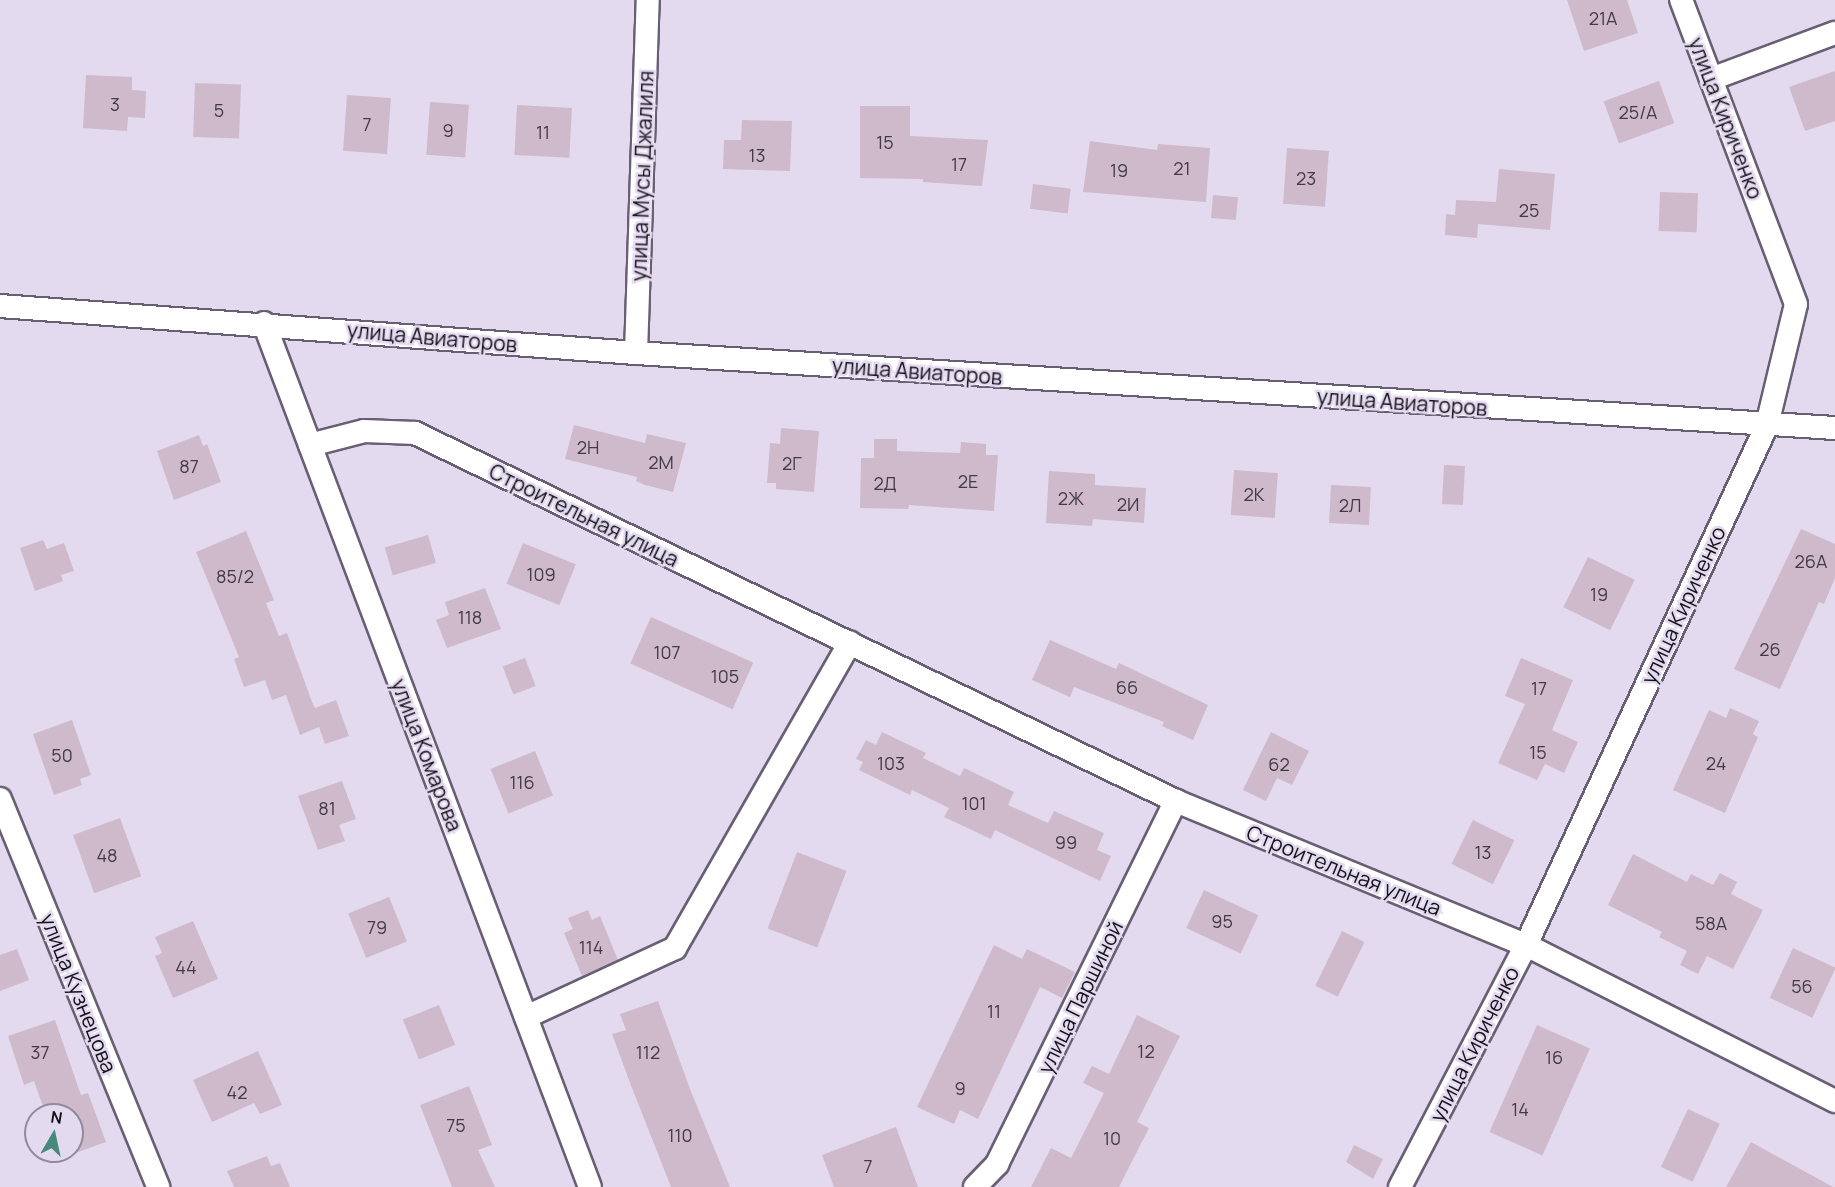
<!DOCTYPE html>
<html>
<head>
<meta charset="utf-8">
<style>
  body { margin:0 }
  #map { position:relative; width:1835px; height:1187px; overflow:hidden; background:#e4daf0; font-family:Manrope,sans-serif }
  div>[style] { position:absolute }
  .building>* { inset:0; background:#cebacb; transform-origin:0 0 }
  .roads { filter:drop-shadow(2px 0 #695f73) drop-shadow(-2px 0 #695f73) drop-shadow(0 2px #695f73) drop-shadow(0 -2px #695f73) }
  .minor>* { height:22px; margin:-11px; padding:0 11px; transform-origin:11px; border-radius:11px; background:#fff }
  span { translate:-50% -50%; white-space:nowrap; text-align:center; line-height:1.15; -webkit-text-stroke:5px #e4daf0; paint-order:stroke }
  .number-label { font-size:18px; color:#423b45 }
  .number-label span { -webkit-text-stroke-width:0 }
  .street-label { font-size:21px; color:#141118 }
  .north { position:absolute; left:24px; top:1103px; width:60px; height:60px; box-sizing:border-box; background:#e4daf0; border:2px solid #918a9a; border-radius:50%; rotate:9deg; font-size:16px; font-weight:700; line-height:24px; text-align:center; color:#141118 }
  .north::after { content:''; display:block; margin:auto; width:21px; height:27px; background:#47897b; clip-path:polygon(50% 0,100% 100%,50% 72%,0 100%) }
</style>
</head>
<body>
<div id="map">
  <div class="building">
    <div style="clip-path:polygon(1567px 0,1627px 0,1638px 33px,1584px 51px)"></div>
    <div style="clip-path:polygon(1835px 71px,1835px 121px,1805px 131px,1789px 87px)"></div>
    <div style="clip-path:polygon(86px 75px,132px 77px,132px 90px,146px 91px,145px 118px,128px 117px,127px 131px,83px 128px)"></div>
    <div style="left:1659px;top:81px;width:45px;height:59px;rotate:70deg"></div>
    <div style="left:195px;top:83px;width:46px;height:54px;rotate:2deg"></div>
    <div style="left:347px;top:95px;width:44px;height:56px;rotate:4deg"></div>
    <div style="left:430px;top:102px;width:39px;height:53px;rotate:4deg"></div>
    <div style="left:517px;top:105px;width:55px;height:50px;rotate:3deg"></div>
    <div style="clip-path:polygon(860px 106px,910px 106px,910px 136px,988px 140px,982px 186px,923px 182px,923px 179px,860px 178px)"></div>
    <div style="clip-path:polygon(742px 120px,792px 121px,790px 171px,723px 169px,724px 140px,741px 140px)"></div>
    <div style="clip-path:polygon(1090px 141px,1157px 150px,1158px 144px,1210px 148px,1206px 202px,1083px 192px)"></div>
    <div style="left:1287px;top:148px;width:42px;height:56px;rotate:4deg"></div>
    <div style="clip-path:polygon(1499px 169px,1555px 174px,1550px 230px,1478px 224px,1477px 238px,1445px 235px,1446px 214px,1455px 215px,1456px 200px,1496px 202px)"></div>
    <div style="left:1033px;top:184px;width:38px;height:25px;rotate:7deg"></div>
    <div style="left:1660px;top:192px;width:38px;height:39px;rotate:2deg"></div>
    <div style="left:1213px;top:195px;width:25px;height:23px;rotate:5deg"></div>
    <div style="clip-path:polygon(574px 425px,645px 443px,647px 434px,686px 443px,673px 492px,645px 485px,636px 481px,637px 477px,565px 459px)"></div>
    <div style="clip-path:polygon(781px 428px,819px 431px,814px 492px,776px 489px,776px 483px,767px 483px,770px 443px,780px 444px)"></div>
    <div style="clip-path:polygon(199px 435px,203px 446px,207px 444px,221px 482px,174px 500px,157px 451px)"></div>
    <div style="clip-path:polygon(874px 439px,897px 439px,897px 451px,960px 453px,961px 442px,986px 444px,986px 455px,998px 455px,994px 511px,909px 505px,908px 509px,860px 508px,861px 458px,874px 458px)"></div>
    <div style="left:1444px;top:465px;width:21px;height:39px;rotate:3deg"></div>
    <div style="left:1234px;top:470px;width:44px;height:45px;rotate:4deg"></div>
    <div style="clip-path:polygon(1049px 471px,1095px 474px,1095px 485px,1146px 488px,1144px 523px,1093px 519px,1092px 526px,1046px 523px)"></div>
    <div style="left:1331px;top:485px;width:40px;height:38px;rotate:3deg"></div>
    <div style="clip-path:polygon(1801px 529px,1835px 544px,1835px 578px,1824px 604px,1819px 602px,1780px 689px,1734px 669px)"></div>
    <div style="clip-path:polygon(246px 531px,274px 600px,266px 603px,279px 636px,287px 633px,312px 702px,315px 708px,336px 700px,349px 736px,325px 744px,319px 727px,300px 735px,286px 695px,272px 700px,265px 680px,244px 687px,234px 659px,239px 657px,196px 552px)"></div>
    <div style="left:428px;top:535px;width:29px;height:45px;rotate:74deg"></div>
    <div style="clip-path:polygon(43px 540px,47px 549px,64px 543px,74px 571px,61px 575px,63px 581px,35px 591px,20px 548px)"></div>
    <div style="left:523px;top:543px;width:57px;height:44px;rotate:22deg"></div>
    <div style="left:1588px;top:557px;width:52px;height:56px;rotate:26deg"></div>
    <div style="clip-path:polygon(485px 588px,501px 629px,447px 648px,436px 620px,449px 615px,445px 602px)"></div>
    <div style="left:651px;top:617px;width:112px;height:51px;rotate:24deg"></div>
    <div style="clip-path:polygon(1050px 640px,1116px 669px,1119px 663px,1208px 705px,1193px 740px,1162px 726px,1164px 722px,1074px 687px,1070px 697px,1032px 680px)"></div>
    <div style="left:525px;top:658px;width:30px;height:24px;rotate:69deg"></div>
    <div style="clip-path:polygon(1521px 658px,1573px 680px,1552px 730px,1578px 742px,1564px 773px,1545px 764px,1537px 780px,1498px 763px,1525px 704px,1505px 696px)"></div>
    <div style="clip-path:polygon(1730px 708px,1759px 721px,1753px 734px,1758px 737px,1725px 813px,1673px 790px,1709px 710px,1726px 718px)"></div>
    <div style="clip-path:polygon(72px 720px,91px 775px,80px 779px,82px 785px,54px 795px,33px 734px)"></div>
    <div style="clip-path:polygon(882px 732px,926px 753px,923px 758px,960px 776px,964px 768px,1014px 792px,1008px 805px,1048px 823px,1054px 811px,1104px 833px,1097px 850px,1111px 856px,1100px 881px,995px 830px,991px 839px,944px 817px,949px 808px,912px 790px,910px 795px,859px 770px,863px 762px,856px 759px,866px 740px,876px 745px)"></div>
    <div style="clip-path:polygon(1271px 732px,1309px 751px,1292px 785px,1277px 778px,1266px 801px,1243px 790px)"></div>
    <div style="left:535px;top:751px;width:48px;height:48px;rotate:68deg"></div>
    <div style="clip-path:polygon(342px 781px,356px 819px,339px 825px,345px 841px,318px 850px,298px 796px)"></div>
    <div style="left:120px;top:818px;width:62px;height:50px;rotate:70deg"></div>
    <div style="left:1473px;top:820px;width:46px;height:49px;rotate:26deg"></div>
    <div style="left:797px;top:852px;width:53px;height:82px;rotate:21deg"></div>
    <div style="clip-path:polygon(1633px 854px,1687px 882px,1691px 874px,1713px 885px,1720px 873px,1737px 882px,1731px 894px,1763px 910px,1733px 969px,1707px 956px,1698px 974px,1680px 965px,1687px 951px,1659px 937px,1662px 932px,1608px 905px)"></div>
    <div style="left:1204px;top:890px;width:60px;height:42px;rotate:25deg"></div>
    <div style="left:389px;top:897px;width:48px;height:44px;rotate:68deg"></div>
    <div style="clip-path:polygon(588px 910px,592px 920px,600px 916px,618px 960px,582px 976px,564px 933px,573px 929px,568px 918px)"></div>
    <div style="clip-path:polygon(193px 921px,218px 979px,173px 998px,155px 956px,162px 953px,155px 937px)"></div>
    <div style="left:1342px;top:931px;width:25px;height:61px;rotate:26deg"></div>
    <div style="clip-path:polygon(994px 945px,1022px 959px,1027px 949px,1075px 972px,1062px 998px,1040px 987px,978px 1119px,960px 1110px,954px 1124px,917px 1107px)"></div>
    <div style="left:1793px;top:948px;width:47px;height:55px;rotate:25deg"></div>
    <div style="clip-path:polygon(17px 949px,29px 980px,0 991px,0 955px)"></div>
    <div style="clip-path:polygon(658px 1001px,690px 1089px,730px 1187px,671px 1187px,632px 1088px,612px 1034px,626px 1030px,620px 1014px)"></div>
    <div style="left:439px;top:1005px;width:43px;height:39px;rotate:68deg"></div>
    <div style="clip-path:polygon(1137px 1015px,1180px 1036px,1137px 1122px,1149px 1128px,1119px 1187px,1031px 1187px,1051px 1148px,1071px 1158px,1104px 1093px,1083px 1083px,1092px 1066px,1109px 1074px)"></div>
    <div style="clip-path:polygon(55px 1020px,81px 1095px,88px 1093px,106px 1142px,61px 1158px,59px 1151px,72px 1151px,72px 1115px,46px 1115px,34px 1081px,24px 1085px,8px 1036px)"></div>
    <div style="left:1537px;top:1025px;width:58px;height:117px;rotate:24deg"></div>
    <div style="clip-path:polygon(258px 1051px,282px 1105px,260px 1114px,254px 1103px,212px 1122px,193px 1080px)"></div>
    <div style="clip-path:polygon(469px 1086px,492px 1145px,478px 1150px,495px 1187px,452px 1187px,420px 1105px)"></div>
    <div style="left:1688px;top:1109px;width:35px;height:64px;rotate:25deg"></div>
    <div style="clip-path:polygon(896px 1127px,918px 1187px,834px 1187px,822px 1155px)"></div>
    <div style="clip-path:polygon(1751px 1142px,1833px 1187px,1726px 1187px)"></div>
    <div style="clip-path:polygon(1354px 1145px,1383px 1159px,1373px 1179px,1346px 1162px)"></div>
    <div style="clip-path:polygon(267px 1156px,271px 1166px,280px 1163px,290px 1187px,234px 1187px,227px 1171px)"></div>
  </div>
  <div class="roads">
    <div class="minor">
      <div style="left:1711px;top:79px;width:132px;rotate:-20.4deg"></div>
      <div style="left:0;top:306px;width:638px;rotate:4.23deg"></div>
      <div style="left:636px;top:353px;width:1201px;rotate:3.58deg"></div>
      <div style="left:264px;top:323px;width:923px;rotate:69.33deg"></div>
      <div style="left:636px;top:353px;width:353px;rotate:-88.1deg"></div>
      <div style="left:310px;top:445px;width:56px;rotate:-14.5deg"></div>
      <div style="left:364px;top:431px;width:51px;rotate:2.2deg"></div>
      <div style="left:415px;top:433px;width:845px;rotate:25.81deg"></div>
      <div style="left:1176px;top:801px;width:378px;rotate:22.4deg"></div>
      <div style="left:1526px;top:945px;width:346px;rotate:26.8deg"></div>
      <div style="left:0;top:799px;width:419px;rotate:67.8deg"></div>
      <div style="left:526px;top:1017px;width:164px;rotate:-24.8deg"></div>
      <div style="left:675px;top:948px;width:352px;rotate:-60.2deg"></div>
      <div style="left:975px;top:1187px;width:32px;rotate:-46deg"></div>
      <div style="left:997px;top:1164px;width:405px;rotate:-63.8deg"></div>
      <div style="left:1400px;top:1187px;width:273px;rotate:-62.5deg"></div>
      <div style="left:1526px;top:945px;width:573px;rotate:-65.13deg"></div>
      <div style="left:1767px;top:425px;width:124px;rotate:-76.5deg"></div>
      <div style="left:1796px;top:304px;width:325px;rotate:-110.7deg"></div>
    </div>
  </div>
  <div class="number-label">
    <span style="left:1603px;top:18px">21А</span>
    <span style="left:115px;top:104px">3</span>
    <span style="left:219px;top:110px">5</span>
    <span style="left:1638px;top:112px">25/А</span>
    <span style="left:367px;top:124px">7</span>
    <span style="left:448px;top:130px">9</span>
    <span style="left:543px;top:132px">11</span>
    <span style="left:885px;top:142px">15</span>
    <span style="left:757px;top:155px">13</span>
    <span style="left:959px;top:164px">17</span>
    <span style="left:1182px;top:168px">21</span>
    <span style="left:1119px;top:170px">19</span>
    <span style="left:1306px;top:178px">23</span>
    <span style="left:1529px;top:210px">25</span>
    <span style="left:588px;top:447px">2Н</span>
    <span style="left:661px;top:462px">2М</span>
    <span style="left:792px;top:463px">2Г</span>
    <span style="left:189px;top:466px">87</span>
    <span style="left:968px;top:481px">2Е</span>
    <span style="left:885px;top:483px">2Д</span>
    <span style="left:1254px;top:494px">2К</span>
    <span style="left:1071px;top:498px">2Ж</span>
    <span style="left:1128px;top:504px">2И</span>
    <span style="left:1350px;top:505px">2Л</span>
    <span style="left:1811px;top:561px">26А</span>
    <span style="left:541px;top:574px">109</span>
    <span style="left:235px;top:576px">85/2</span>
    <span style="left:1599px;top:594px">19</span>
    <span style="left:470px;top:617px">118</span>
    <span style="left:1770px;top:649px">26</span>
    <span style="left:667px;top:652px">107</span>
    <span style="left:725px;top:676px">105</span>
    <span style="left:1127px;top:687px">66</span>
    <span style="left:1539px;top:688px">17</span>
    <span style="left:1538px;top:752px">15</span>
    <span style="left:62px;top:755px">50</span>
    <span style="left:891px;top:763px">103</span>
    <span style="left:1716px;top:763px">24</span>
    <span style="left:1279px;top:764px">62</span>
    <span style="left:522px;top:782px">116</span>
    <span style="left:974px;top:803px">101</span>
    <span style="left:327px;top:808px">81</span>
    <span style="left:1066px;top:842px">99</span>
    <span style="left:1483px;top:852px">13</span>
    <span style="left:107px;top:855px">48</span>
    <span style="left:1222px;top:921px">95</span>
    <span style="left:1711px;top:923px">58А</span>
    <span style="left:377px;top:927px">79</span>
    <span style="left:591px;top:947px">114</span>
    <span style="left:186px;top:967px">44</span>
    <span style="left:1802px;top:986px">56</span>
    <span style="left:994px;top:1011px">11</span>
    <span style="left:1146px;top:1051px">12</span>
    <span style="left:40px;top:1052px">37</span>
    <span style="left:648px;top:1052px">112</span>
    <span style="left:1554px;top:1057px">16</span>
    <span style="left:960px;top:1088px">9</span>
    <span style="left:237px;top:1092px">42</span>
    <span style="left:1520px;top:1109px">14</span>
    <span style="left:456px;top:1125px">75</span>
    <span style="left:680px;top:1135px">110</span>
    <span style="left:1112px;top:1138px">10</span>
    <span style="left:868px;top:1166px">7</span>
  </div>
  <div class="street-label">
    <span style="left:1726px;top:118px;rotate:69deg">улица Кириченко</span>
    <span style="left:642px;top:176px;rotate:-88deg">улица Мусы Джалиля</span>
    <span style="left:432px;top:337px;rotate:5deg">улица Авиаторов</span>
    <span style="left:917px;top:371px;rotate:4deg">улица Авиаторов</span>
    <span style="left:1402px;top:402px;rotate:4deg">улица Авиаторов</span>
    <span style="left:584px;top:515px;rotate:26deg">Строительная улица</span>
    <span style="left:1683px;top:605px;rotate:-65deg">улица Кириченко</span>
    <span style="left:427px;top:755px;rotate:69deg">улица Комарова</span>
    <span style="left:1344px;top:870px;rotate:22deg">Строительная улица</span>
    <span style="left:79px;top:993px;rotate:68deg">улица Кузнецова</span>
    <span style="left:1080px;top:997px;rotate:-64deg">улица Паршиной</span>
    <span style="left:1474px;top:1044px;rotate:-63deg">улица Кириченко</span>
  </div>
  <div class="north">N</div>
</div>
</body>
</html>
